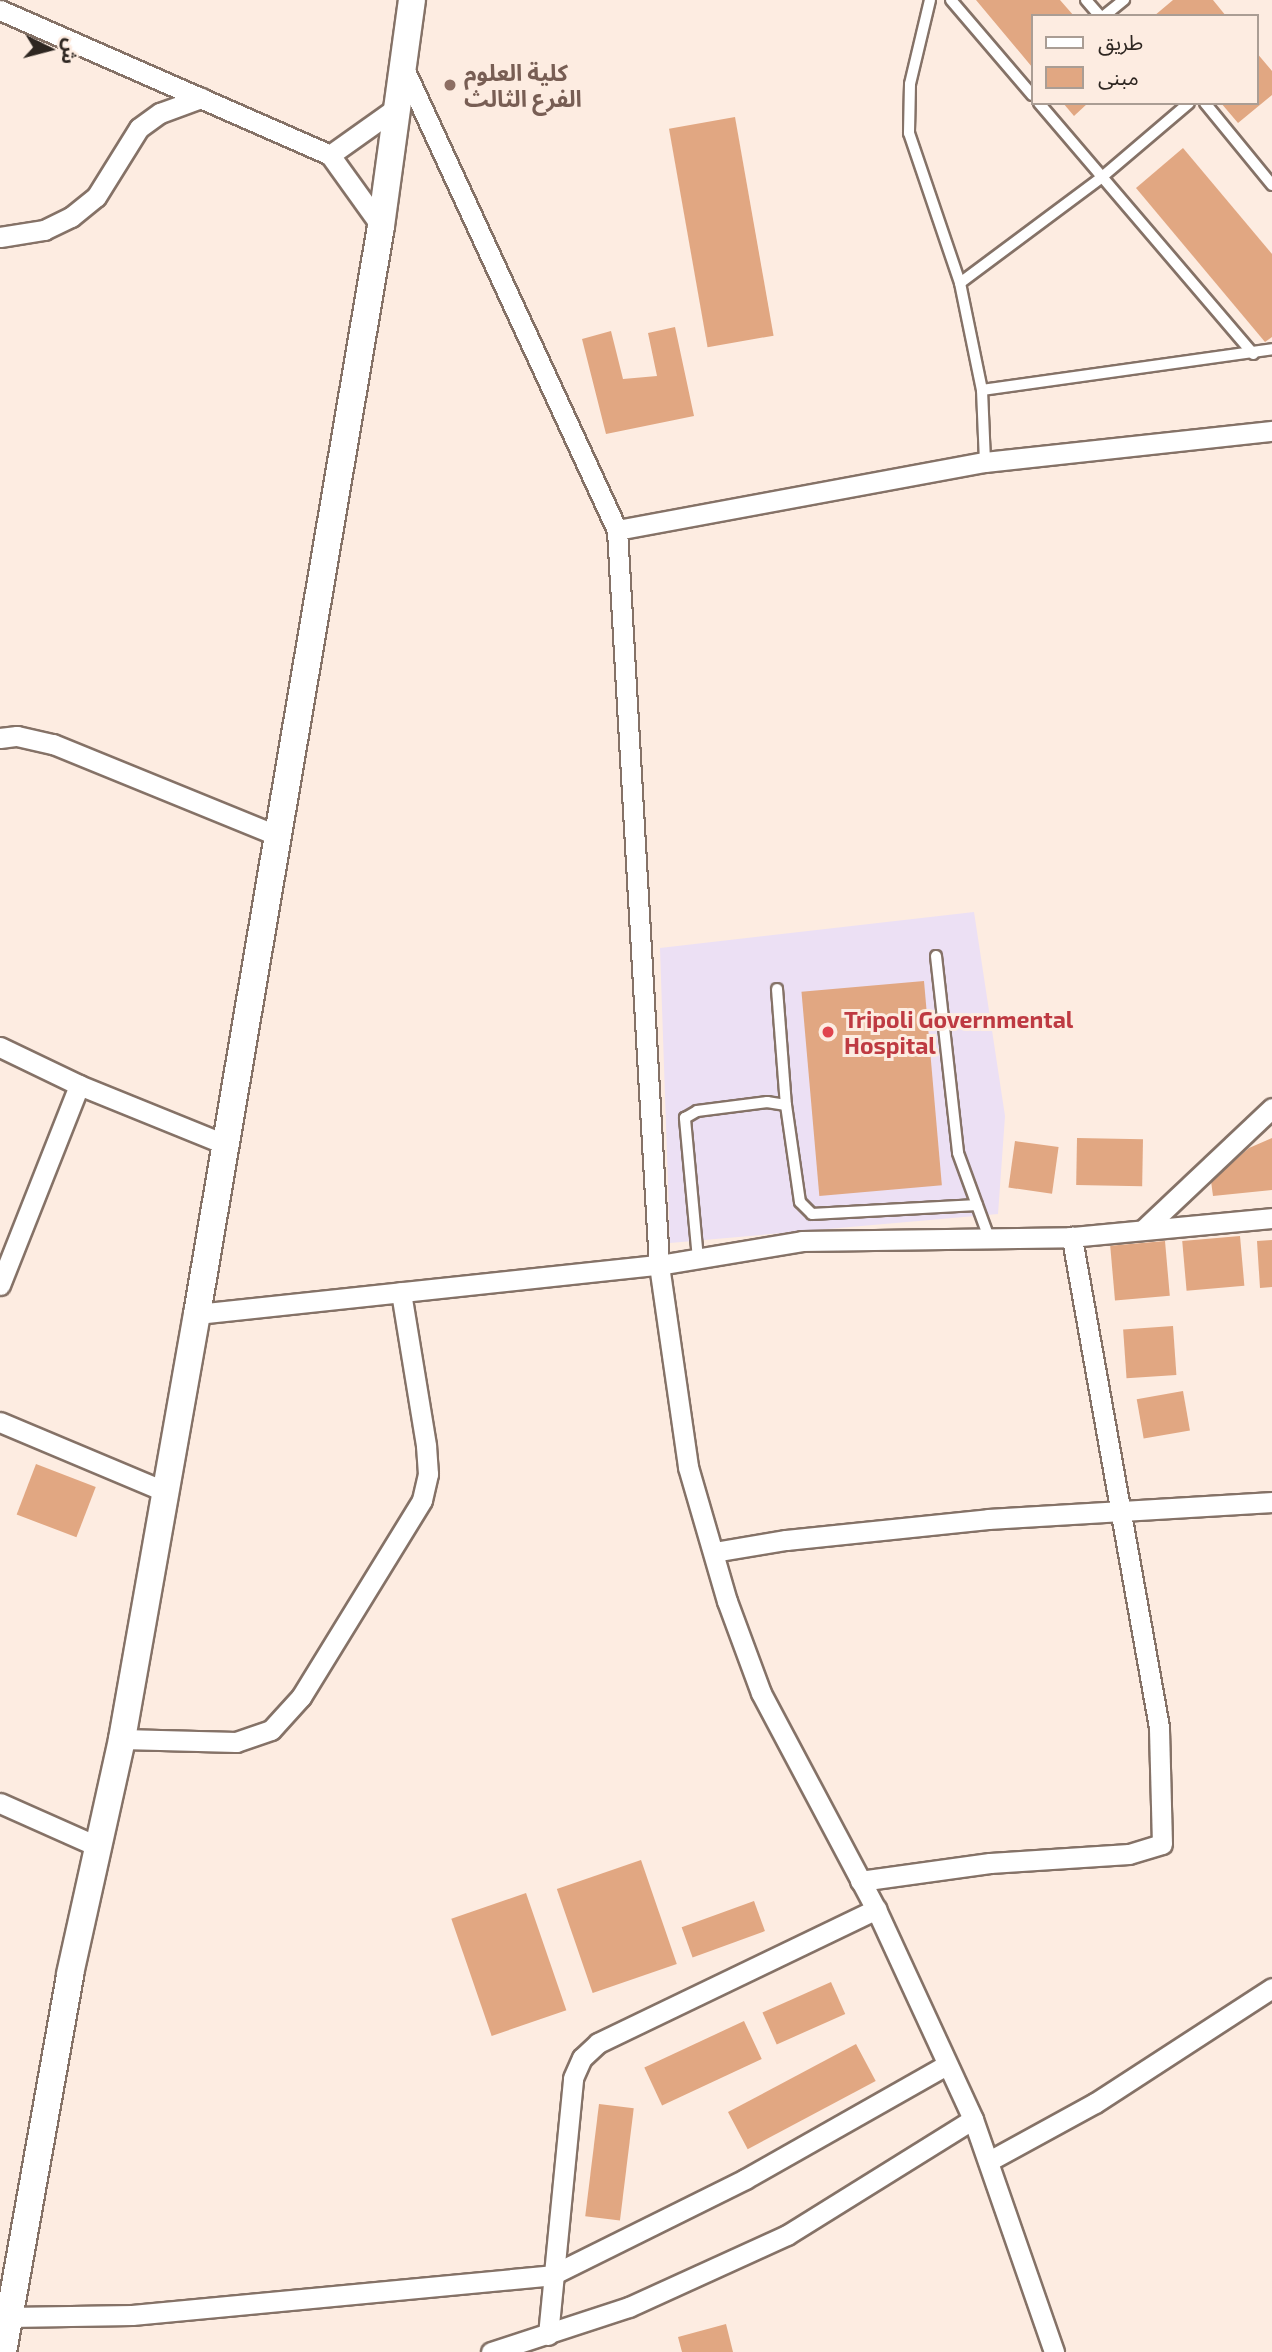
<!DOCTYPE html>
<html>
<head>
<meta charset="utf-8">
<style>
  body { margin:0 }
  #map { position:relative; width:1272px; height:2352px; overflow:hidden; background:#fdece1; font-family:"Exo 2","Noto Sans Arabic",sans-serif }
  div>[style] { position:absolute }
  .medical>* { inset:0; background:#ece0f4 }
  .building>* { inset:0; background:#e1a782; transform-origin:0 0 }
  .roads { filter:drop-shadow(2px 0 #857267) drop-shadow(-2px 0 #857267) drop-shadow(0 2px #857267) drop-shadow(0 -2px #857267) }
  .lane>* { height:10px; margin:-5px; padding:0 5px; transform-origin:5px; border-radius:5px; background:#fff }
  .street>* { height:19px; margin:-9.5px; padding:0 9.5px; transform-origin:9.5px; border-radius:9.5px; background:#fff }
  .secondary>* { height:26px; margin:-13px; padding:0 13px; transform-origin:13px; border-radius:13px; background:#fff }
  .dots>* { width:19px; height:19px; translate:-50% -50%; box-sizing:border-box; border:4px solid #fdece1; border-radius:50% }
  span { translate:-50% -50%; white-space:nowrap; text-align:center; line-height:1.15; -webkit-text-stroke:6px #fdece1; paint-order:stroke }
  .education-label { font-size:23px; color:#785e54; font-weight:700 }
  .left { translate:0 -50%; text-align:left }
  .health-label { font-size:23px; color:#be3a42; font-weight:700 }
  .legend { position:absolute; left:1031px; top:14px; width:228px; height:91px; box-sizing:border-box; background:#fdece1; border:2px solid #aa9d94; margin:0; padding:9px 12px; list-style:none; font-size:21px; color:#2e2621 }
  .legend li { display:flex; align-items:center; gap:14px; height:35px }
  .legend b { width:35px; border:2px solid #aa9d94 }
  .north { position:absolute; left:14px; top:14px; width:70px; height:70px; -webkit-text-stroke:5px #fdece1; paint-order:stroke; rotate:96deg; font-size:19px; font-weight:700; line-height:28px; text-align:center; color:#2e2621 }
  .north::after { content:''; display:block; margin:auto; width:24px; height:32px; background:#2e2621; clip-path:polygon(50% 0,100% 100%,50% 72%,0 100%) }
</style>
</head>
<body>
<div id="map">
  <div class="medical">
    <div style="clip-path:polygon(974px 912px,1005px 1116px,998px 1214px,670px 1243px,660px 948px)"></div>
  </div>
  <div class="building">
    <div style="clip-path:polygon(976px 0,1060px 0,1074px 16px,1032px 16px,1032px 67px)"></div>
    <div style="clip-path:polygon(1173px 0,1213px 0,1226px 16px,1154px 16px)"></div>
    <div style="clip-path:polygon(1256px 52px,1272px 71px,1272px 95px,1238px 123px,1221px 103px,1256px 103px)"></div>
    <div style="clip-path:polygon(1063px 103px,1088px 103px,1074px 116px)"></div>
    <div style="left:735px;top:117px;width:222px;height:67px;rotate:80deg"></div>
    <div style="clip-path:polygon(1183px 148px,1272px 254px,1272px 337px,1265px 342px,1136px 188px)"></div>
    <div style="clip-path:polygon(675px 327px,694px 416px,606px 434px,582px 339px,611px 331px,623px 379px,657px 376px,648px 333px)"></div>
    <div style="left:924px;top:981px;width:205px;height:123px;rotate:85deg"></div>
    <div style="left:1077px;top:1138px;width:66px;height:47px;rotate:1deg"></div>
    <div style="clip-path:polygon(1272px 1138px,1272px 1190px,1213px 1196px,1211px 1181px,1249px 1148px)"></div>
    <div style="left:1015px;top:1141px;width:44px;height:47px;rotate:8deg"></div>
    <div style="left:1240px;top:1236px;width:50px;height:58px;rotate:85deg"></div>
    <div style="clip-path:polygon(1272px 1240px,1272px 1287px,1260px 1288px,1257px 1241px)"></div>
    <div style="left:1165px;top:1241px;width:55px;height:55px;rotate:85deg"></div>
    <div style="left:1173px;top:1326px;width:49px;height:50px;rotate:86deg"></div>
    <div style="left:1183px;top:1391px;width:40px;height:47px;rotate:80deg"></div>
    <div style="left:36px;top:1464px;width:64px;height:54px;rotate:21deg"></div>
    <div style="left:641px;top:1860px;width:110px;height:89px;rotate:71deg"></div>
    <div style="left:526px;top:1893px;width:124px;height:79px;rotate:71deg"></div>
    <div style="left:754px;top:1901px;width:32px;height:77px;rotate:70deg"></div>
    <div style="left:831px;top:1982px;width:35px;height:75px;rotate:66deg"></div>
    <div style="left:744px;top:2021px;width:42px;height:110px;rotate:65deg"></div>
    <div style="left:856px;top:2044px;width:42px;height:145px;rotate:62deg"></div>
    <div style="left:599px;top:2104px;width:35px;height:113px;rotate:7deg"></div>
    <div style="clip-path:polygon(726px 2324px,733px 2352px,682px 2352px,678px 2337px)"></div>
  </div>
  <div class="roads">
    <div class="lane">
      <div style="left:930px;top:0;width:86px;rotate:103.4deg"></div>
      <div style="left:910px;top:84px;width:49px;rotate:91.2deg"></div>
      <div style="left:909px;top:133px;width:158px;rotate:71.2deg"></div>
      <div style="left:960px;top:283px;width:109px;rotate:78.4deg"></div>
      <div style="left:982px;top:390px;width:72px;rotate:87.6deg"></div>
      <div style="left:951px;top:0;width:125px;rotate:49.5deg"></div>
      <div style="left:1086px;top:0;width:21px;rotate:49deg"></div>
      <div style="left:1104px;top:16px;width:26px;rotate:-39deg"></div>
      <div style="left:1039px;top:103px;width:330px;rotate:49.5deg"></div>
      <div style="left:1205px;top:103px;width:106px;rotate:50.7deg"></div>
      <div style="left:960px;top:283px;width:177px;rotate:-36.7deg"></div>
      <div style="left:1102px;top:177px;width:114px;rotate:-40.4deg"></div>
      <div style="left:982px;top:390px;width:293px;rotate:-8deg"></div>
      <div style="left:936px;top:956px;width:198px;rotate:83.6deg"></div>
      <div style="left:958px;top:1153px;width:87px;rotate:69.9deg"></div>
      <div style="left:777px;top:989px;width:116px;rotate:85.6deg"></div>
      <div style="left:698px;top:1259px;width:142px;rotate:-95.3deg"></div>
      <div style="left:685px;top:1118px;width:14px;rotate:-30deg"></div>
      <div style="left:697px;top:1111px;width:71px;rotate:-7.3deg"></div>
      <div style="left:767px;top:1102px;width:19px;rotate:9deg"></div>
      <div style="left:786px;top:1105px;width:98px;rotate:81.8deg"></div>
      <div style="left:800px;top:1202px;width:17px;rotate:45deg"></div>
      <div style="left:812px;top:1214px;width:165px;rotate:-3.1deg"></div>
    </div>
    <div class="street">
      <div style="left:0;top:10px;width:360px;rotate:23.7deg"></div>
      <div style="left:330px;top:155px;width:87px;rotate:54.3deg"></div>
      <div style="left:405px;top:71px;width:506px;rotate:65.21deg"></div>
      <div style="left:617px;top:530px;width:736px;rotate:86.73deg"></div>
      <div style="left:659px;top:1265px;width:204px;rotate:81.8deg"></div>
      <div style="left:688px;top:1467px;width:140px;rotate:73.8deg"></div>
      <div style="left:727px;top:1601px;width:98px;rotate:69.7deg"></div>
      <div style="left:761px;top:1693px;width:245px;rotate:62deg"></div>
      <div style="left:876px;top:1909px;width:231px;rotate:65.2deg"></div>
      <div style="left:973px;top:2119px;width:247px;rotate:70.8deg"></div>
      <div style="left:330px;top:155px;width:85px;rotate:-35.4deg"></div>
      <div style="left:0;top:237px;width:45px;rotate:-9deg"></div>
      <div style="left:44px;top:230px;width:30px;rotate:-26deg"></div>
      <div style="left:71px;top:217px;width:32px;rotate:-39deg"></div>
      <div style="left:96px;top:197px;width:81px;rotate:-58.1deg"></div>
      <div style="left:139px;top:128px;width:26px;rotate:-36deg"></div>
      <div style="left:160px;top:113px;width:44px;rotate:-20.1deg"></div>
      <div style="left:617px;top:530px;width:374px;rotate:-10.5deg"></div>
      <div style="left:985px;top:462px;width:289px;rotate:-6.2deg"></div>
      <div style="left:0;top:738px;width:17px;rotate:-7deg"></div>
      <div style="left:17px;top:736px;width:37px;rotate:13deg"></div>
      <div style="left:53px;top:744px;width:243px;rotate:22.2deg"></div>
      <div style="left:0;top:1047px;width:88px;rotate:25.7deg"></div>
      <div style="left:79px;top:1085px;width:157px;rotate:22.1deg"></div>
      <div style="left:1144px;top:1229px;width:176px;rotate:-43.4deg"></div>
      <div style="left:0;top:1285px;width:215px;rotate:-68.4deg"></div>
      <div style="left:197px;top:1314px;width:465px;rotate:-6.1deg"></div>
      <div style="left:659px;top:1265px;width:145px;rotate:-9.5deg"></div>
      <div style="left:802px;top:1241px;width:270px;rotate:-0.8deg"></div>
      <div style="left:1072px;top:1237px;width:201px;rotate:-5.4deg"></div>
      <div style="left:0;top:1422px;width:178px;rotate:22.8deg"></div>
      <div style="left:714px;top:1552px;width:73px;rotate:-9.5deg"></div>
      <div style="left:786px;top:1540px;width:203px;rotate:-5.9deg"></div>
      <div style="left:988px;top:1519px;width:285px;rotate:-3.4deg"></div>
      <div style="left:122px;top:1739px;width:114px;rotate:1.5deg"></div>
      <div style="left:236px;top:1742px;width:37px;rotate:-19deg"></div>
      <div style="left:271px;top:1730px;width:45px;rotate:-47.7deg"></div>
      <div style="left:301px;top:1697px;width:231px;rotate:-58.4deg"></div>
      <div style="left:422px;top:1500px;width:27px;rotate:-77deg"></div>
      <div style="left:428px;top:1474px;width:29px;rotate:-94deg"></div>
      <div style="left:426px;top:1445px;width:155px;rotate:-99.3deg"></div>
      <div style="left:0;top:1803px;width:108px;rotate:24deg"></div>
      <div style="left:860px;top:1881px;width:131px;rotate:-7.9deg"></div>
      <div style="left:990px;top:1863px;width:139px;rotate:-3.7deg"></div>
      <div style="left:1129px;top:1854px;width:34px;rotate:-17deg"></div>
      <div style="left:1162px;top:1844px;width:117px;rotate:-91.5deg"></div>
      <div style="left:1159px;top:1727px;width:498px;rotate:-100.1deg"></div>
      <div style="left:989px;top:2161px;width:121px;rotate:-28.7deg"></div>
      <div style="left:1095px;top:2103px;width:211px;rotate:-33deg"></div>
      <div style="left:9px;top:2317px;width:123px;rotate:-0.9deg"></div>
      <div style="left:132px;top:2315px;width:422px;rotate:-5.4deg"></div>
      <div style="left:552px;top:2275px;width:216px;rotate:-26.4deg"></div>
      <div style="left:745px;top:2179px;width:230px;rotate:-29.5deg"></div>
      <div style="left:548px;top:2335px;width:258px;rotate:-84.4deg"></div>
      <div style="left:573px;top:2078px;width:22px;rotate:-66deg"></div>
      <div style="left:582px;top:2058px;width:22px;rotate:-43deg"></div>
      <div style="left:598px;top:2043px;width:309px;rotate:-25.7deg"></div>
      <div style="left:491px;top:2352px;width:145px;rotate:-18.1deg"></div>
      <div style="left:629px;top:2307px;width:174px;rotate:-24.5deg"></div>
      <div style="left:787px;top:2235px;width:219px;rotate:-31.9deg"></div>
    </div>
    <div class="secondary">
      <div style="left:3px;top:2352px;width:384px;rotate:-79.9deg"></div>
      <div style="left:70px;top:1974px;width:241px;rotate:-77.5deg"></div>
      <div style="left:122px;top:1739px;width:432px;rotate:-80deg"></div>
      <div style="left:197px;top:1314px;width:1103px;rotate:-80.4deg"></div>
      <div style="left:381px;top:226px;width:228px;rotate:-82.2deg"></div>
    </div>
  </div>
  <div class="dots">
    <div style="left:450px;top:85px;background:#8d6e63"></div>
    <div style="left:828px;top:1032px;background:#e0444e"></div>
  </div>
  <div class="education-label">
    <span class="left" style="left:464px;top:85px">كلية العلوم<br>الفرع الثالث</span>
  </div>
  <div class="health-label">
    <span class="left" style="left:844px;top:1032px">Tripoli Governmental<br>Hospital</span>
  </div>
  <ul class="legend">
  <li><b style="height:9px;background:#fff"></b>طريق</li>
  <li><b style="height:19px;background:#e1a782"></b>مبنى</li>
  </ul>
  <div class="north">ش</div>
</div>
</body>
</html>
